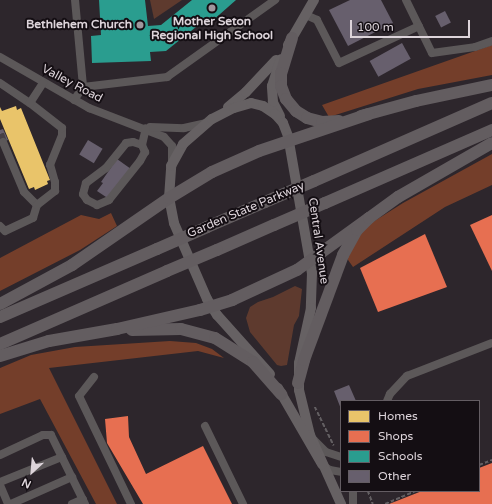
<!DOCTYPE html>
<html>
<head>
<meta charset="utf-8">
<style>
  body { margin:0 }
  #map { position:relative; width:492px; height:504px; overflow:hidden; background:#2d262c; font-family:"Varela Round",sans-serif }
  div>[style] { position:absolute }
  .green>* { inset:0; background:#5e3a2e }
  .forest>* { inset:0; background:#743e2a }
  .homes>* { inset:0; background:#e9c46a }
  .shops>* { inset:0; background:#e76f51 }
  .schools>* { inset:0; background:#2a9d8f }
  .building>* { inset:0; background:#675f6d; transform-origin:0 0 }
  .minor-tunnel>* { height:8px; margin-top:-4px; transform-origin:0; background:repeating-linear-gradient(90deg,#474046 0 8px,transparent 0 12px) }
  .path>* { height:1.5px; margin-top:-0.75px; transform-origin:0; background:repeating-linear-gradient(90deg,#635f62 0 4px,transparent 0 6px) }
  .minor>* { height:8px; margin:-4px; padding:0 4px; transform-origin:4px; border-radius:4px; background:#5c5859 }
  .major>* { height:10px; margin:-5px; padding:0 5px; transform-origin:5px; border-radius:5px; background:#666163 }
  .highway>* { height:12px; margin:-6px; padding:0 6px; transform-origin:6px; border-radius:6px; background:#635d60 }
  .highway-bridge>* { height:12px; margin:-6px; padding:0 6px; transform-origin:6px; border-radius:6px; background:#635d60 }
  .dots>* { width:11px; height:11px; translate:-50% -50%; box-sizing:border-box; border:2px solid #140e13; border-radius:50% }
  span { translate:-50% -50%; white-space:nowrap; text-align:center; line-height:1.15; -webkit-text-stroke:4px #140e13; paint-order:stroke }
  .poi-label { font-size:12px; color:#ddd4da; font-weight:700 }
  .right { translate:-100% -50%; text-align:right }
  .street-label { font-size:12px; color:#ddd4da }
  .legend { position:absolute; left:340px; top:400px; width:140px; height:92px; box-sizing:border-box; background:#140e13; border:1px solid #645d63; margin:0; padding:5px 7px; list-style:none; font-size:12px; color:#ddd4da }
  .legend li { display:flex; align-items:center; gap:8px; height:20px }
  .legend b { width:20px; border:1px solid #645d63 }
  .north { position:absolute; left:12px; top:452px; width:40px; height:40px; -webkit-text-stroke:3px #140e13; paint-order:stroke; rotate:206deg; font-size:11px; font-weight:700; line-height:16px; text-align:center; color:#ddd4da }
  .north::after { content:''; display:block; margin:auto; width:14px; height:18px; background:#ddd4da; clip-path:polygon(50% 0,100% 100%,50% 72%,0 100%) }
  .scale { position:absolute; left:350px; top:20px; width:120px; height:18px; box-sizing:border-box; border:2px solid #ddd4da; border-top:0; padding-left:5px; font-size:12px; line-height:14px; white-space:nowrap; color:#ddd4da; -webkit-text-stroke:3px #140e13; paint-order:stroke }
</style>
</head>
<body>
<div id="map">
  <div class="green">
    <div style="clip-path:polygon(150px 0,182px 0,154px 19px)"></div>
    <div style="clip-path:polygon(295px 286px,302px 289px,299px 316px,294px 325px,287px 365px,281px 366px,277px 365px,250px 332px,246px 318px,250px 307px,258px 302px,273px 297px)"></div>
  </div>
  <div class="forest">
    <div style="clip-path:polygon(492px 45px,492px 75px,418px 89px,329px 117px,322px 105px)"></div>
    <div style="clip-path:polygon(492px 154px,492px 185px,445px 207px,353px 267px,346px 257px,365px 227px,403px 203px)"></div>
    <div style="clip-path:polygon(111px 213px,117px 226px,80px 250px,0 291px,0 258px,81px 215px,99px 219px)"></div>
    <div style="clip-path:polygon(170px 341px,196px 343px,212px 349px,224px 358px,198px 351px,49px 368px,117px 504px,96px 504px,40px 399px,0 414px,0 368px,31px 355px,75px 347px)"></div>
  </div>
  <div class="homes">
    <div style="clip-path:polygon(16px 106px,17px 110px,21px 108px,50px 180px,47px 181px,48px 184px,35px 190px,34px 187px,29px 189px,0 119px,0 107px,2px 111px)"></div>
  </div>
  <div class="shops">
    <div style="clip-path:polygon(492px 215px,492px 271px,470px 225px)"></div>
    <div style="clip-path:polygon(425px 234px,447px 287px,378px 312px,360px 268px)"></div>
    <div style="clip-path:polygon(128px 416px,129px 437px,146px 474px,203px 446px,232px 504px,143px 504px,107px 443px,105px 419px)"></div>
    <div style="clip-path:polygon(492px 463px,492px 504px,389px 504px,422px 491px,479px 491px,479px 468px)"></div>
  </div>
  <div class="schools">
    <div style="clip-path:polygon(99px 0,145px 0,148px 26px,161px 25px,192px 0,236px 0,211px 22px,201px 23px,166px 51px,150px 52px,151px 61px,92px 63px,91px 36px,101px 35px)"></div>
  </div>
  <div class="building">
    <div style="clip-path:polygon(350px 0,381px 0,393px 23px,348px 46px,329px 10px)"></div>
    <div style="left:445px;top:11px;width:13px;height:11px;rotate:63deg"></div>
    <div style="left:402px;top:43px;width:18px;height:37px;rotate:61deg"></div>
    <div style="clip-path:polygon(3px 129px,8px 140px,0 143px,0 130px)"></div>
    <div style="left:88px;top:140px;width:17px;height:17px;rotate:31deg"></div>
    <div style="clip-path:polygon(117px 159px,131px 169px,109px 199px,97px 191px,103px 183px,101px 182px)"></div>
    <div style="clip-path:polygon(349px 385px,356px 401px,341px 401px,341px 409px,334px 391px)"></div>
  </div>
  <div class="minor-tunnel">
    <div style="left:0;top:134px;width:9px;rotate:69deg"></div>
  </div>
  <div class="path">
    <div style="left:315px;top:407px;width:43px;rotate:64deg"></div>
    <div style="left:479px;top:465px;width:14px;rotate:-21deg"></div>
    <div style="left:368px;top:491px;width:14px;rotate:69deg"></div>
    <div style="left:385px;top:504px;width:34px;rotate:-23deg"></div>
  </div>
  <div class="minor">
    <div style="left:75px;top:0;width:87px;rotate:84.7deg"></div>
    <div style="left:406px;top:0;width:59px;rotate:63.9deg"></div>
    <div style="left:432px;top:53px;width:43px;rotate:-7.9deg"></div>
    <div style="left:475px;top:47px;width:18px;rotate:-19deg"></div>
    <div style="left:306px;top:15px;width:12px;rotate:24deg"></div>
    <div style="left:317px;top:20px;width:48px;rotate:62.9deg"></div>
    <div style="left:339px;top:63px;width:88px;rotate:-24.8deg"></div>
    <div style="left:0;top:57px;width:103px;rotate:29.8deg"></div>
    <div style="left:89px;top:108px;width:80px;rotate:21.1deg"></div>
    <div style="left:164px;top:137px;width:12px;rotate:48deg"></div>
    <div style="left:172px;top:146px;width:15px;rotate:90deg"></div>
    <div style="left:0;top:83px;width:36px;rotate:34deg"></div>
    <div style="left:74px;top:100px;width:16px;rotate:-55deg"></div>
    <div style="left:83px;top:87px;width:85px;rotate:-6.8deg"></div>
    <div style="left:167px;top:77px;width:133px;rotate:-35.5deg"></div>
    <div style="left:150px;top:127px;width:34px;rotate:2deg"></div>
    <div style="left:184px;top:128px;width:22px;rotate:-13deg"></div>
    <div style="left:3px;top:142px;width:54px;rotate:67.2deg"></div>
    <div style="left:24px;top:192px;width:18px;rotate:45deg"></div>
    <div style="left:142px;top:145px;width:8px;rotate:67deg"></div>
    <div style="left:145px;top:152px;width:10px;rotate:119deg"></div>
    <div style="left:140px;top:161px;width:50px;rotate:128.5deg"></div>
    <div style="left:109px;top:200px;width:13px;rotate:157deg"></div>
    <div style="left:97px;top:205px;width:11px;rotate:-153deg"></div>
    <div style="left:87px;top:200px;width:7px;rotate:-124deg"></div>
    <div style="left:83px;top:194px;width:11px;rotate:-75deg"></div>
    <div style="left:86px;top:183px;width:25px;rotate:-37deg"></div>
    <div style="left:106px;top:168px;width:32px;rotate:-51deg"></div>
    <div style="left:126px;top:143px;width:7px;rotate:-8deg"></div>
    <div style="left:133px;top:142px;width:9px;rotate:18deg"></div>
    <div style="left:142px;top:145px;width:17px;rotate:-77deg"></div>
    <div style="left:0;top:226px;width:7px;rotate:45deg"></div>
    <div style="left:5px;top:231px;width:31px;rotate:-25deg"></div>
    <div style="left:33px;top:218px;width:14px;rotate:-73deg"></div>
    <div style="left:37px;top:205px;width:23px;rotate:-38deg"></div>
    <div style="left:55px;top:191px;width:9px;rotate:-90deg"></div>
    <div style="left:55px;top:182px;width:18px;rotate:-106deg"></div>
    <div style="left:50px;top:165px;width:32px;rotate:-68deg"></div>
    <div style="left:62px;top:135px;width:7px;rotate:-90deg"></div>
    <div style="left:62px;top:128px;width:41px;rotate:-142deg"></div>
    <div style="left:30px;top:103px;width:24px;rotate:-57deg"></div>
    <div style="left:94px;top:377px;width:24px;rotate:128deg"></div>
    <div style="left:79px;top:396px;width:120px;rotate:64.3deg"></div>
    <div style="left:387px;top:401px;width:8px;rotate:-67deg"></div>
    <div style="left:390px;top:394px;width:25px;rotate:-47deg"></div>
    <div style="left:407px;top:376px;width:91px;rotate:-21.2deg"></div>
    <div style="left:205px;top:426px;width:87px;rotate:64deg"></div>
    <div style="left:314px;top:440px;width:17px;rotate:45deg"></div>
    <div style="left:326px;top:452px;width:16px;rotate:18deg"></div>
    <div style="left:0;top:455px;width:47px;rotate:-24.9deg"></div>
    <div style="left:43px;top:435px;width:8px"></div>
    <div style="left:51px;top:435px;width:77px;rotate:63.8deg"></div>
    <div style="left:322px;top:465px;width:9px;rotate:32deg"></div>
    <div style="left:330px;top:470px;width:11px;rotate:10deg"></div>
    <div style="left:0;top:482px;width:67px;rotate:-22deg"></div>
    <div style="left:0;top:485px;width:21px;rotate:67deg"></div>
    <div style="left:353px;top:491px;width:13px;rotate:90deg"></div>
    <div style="left:11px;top:504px;width:67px;rotate:-23.9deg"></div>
    <div style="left:72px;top:504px;width:12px;rotate:-24deg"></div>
  </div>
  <div class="major">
    <div style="left:288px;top:45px;width:52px;rotate:-60deg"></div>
    <div style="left:228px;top:107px;width:23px;rotate:-40deg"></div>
    <div style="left:246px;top:92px;width:44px;rotate:-46.8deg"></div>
    <div style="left:280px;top:116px;width:16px;rotate:-117deg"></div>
    <div style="left:273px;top:102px;width:16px;rotate:-94deg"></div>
    <div style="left:272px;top:86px;width:28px;rotate:-72deg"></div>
    <div style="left:270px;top:374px;width:79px;rotate:-131.9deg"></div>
    <div style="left:217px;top:315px;width:19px;rotate:-122deg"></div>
    <div style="left:207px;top:299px;width:83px;rotate:-113.5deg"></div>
    <div style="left:174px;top:223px;width:25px;rotate:-101deg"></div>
    <div style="left:169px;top:198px;width:32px;rotate:-86deg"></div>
    <div style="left:171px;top:166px;width:25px;rotate:-61deg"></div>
    <div style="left:183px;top:144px;width:38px;rotate:-41deg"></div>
    <div style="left:212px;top:119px;width:25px;rotate:-27deg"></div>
    <div style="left:234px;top:108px;width:18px;rotate:-16deg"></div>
    <div style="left:251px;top:103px;width:12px;rotate:14deg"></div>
    <div style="left:263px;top:106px;width:14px;rotate:34deg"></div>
    <div style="left:275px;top:114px;width:12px;rotate:48deg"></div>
    <div style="left:283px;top:123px;width:14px;rotate:69deg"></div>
    <div style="left:288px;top:136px;width:139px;rotate:80.1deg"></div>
    <div style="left:312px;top:273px;width:35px;rotate:92deg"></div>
    <div style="left:311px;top:308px;width:56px;rotate:102.3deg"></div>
    <div style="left:299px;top:363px;width:27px;rotate:90deg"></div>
    <div style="left:299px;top:390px;width:46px;rotate:76.3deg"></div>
    <div style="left:310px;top:435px;width:76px;rotate:65.8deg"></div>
    <div style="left:278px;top:388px;width:88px;rotate:59.9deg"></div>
  </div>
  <div class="highway">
    <div style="left:292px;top:38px;width:37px;rotate:107deg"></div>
    <div style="left:281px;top:73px;width:13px;rotate:90deg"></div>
    <div style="left:281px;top:86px;width:14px;rotate:69deg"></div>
    <div style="left:286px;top:99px;width:16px;rotate:50deg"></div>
    <div style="left:296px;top:111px;width:13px;rotate:32deg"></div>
    <div style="left:307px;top:118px;width:16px;rotate:15deg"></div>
    <div style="left:322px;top:122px;width:17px;rotate:-3deg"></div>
    <div style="left:361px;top:116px;width:57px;rotate:-15.3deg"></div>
    <div style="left:416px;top:101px;width:78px;rotate:-11.9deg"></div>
    <div style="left:314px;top:181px;width:194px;rotate:-23.7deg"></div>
    <div style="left:325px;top:203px;width:182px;rotate:-23.6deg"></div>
    <div style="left:207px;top:227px;width:63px;rotate:-23.3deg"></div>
    <div style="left:217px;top:250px;width:62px;rotate:-23.7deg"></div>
    <div style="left:0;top:304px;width:82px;rotate:-28.4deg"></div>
    <div style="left:72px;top:265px;width:118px;rotate:-34.6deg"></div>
    <div style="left:169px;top:198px;width:50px;rotate:-31.2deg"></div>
    <div style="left:212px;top:172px;width:51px;rotate:-24.1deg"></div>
    <div style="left:259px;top:151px;width:116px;rotate:-18.6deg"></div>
    <div style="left:0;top:317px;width:171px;rotate:-23.4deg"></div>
    <div style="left:132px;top:330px;width:49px;rotate:-1.2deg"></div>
    <div style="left:181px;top:329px;width:35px;rotate:15deg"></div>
    <div style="left:215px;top:338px;width:45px;rotate:32.3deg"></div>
    <div style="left:253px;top:362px;width:43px;rotate:48.8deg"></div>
    <div style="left:0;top:344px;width:182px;rotate:-23.6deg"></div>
    <div style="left:0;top:356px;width:51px;rotate:-17deg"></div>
    <div style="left:49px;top:341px;width:69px;rotate:-10deg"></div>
    <div style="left:117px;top:329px;width:85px;rotate:-12.9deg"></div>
    <div style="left:200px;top:310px;width:34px;rotate:-17deg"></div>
    <div style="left:232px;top:300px;width:72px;rotate:-24.8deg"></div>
    <div style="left:297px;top:270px;width:89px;rotate:-35.8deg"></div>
    <div style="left:298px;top:383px;width:24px;rotate:-75deg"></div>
    <div style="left:304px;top:360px;width:112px;rotate:-69.6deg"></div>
    <div style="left:343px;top:255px;width:29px;rotate:-61deg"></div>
    <div style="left:357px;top:230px;width:17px;rotate:-45deg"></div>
    <div style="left:369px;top:218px;width:36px;rotate:-36deg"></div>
    <div style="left:398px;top:197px;width:108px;rotate:-29.9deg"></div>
  </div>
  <div class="highway-bridge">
    <div style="left:265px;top:202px;width:53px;rotate:-23.2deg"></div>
    <div style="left:274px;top:225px;width:56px;rotate:-23.3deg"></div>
    <div style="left:157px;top:249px;width:55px;rotate:-23.7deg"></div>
    <div style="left:167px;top:271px;width:54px;rotate:-22.8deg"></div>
  </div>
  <div class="dots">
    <div style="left:212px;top:8px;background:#9f979d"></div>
    <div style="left:140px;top:25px;background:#9f979d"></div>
  </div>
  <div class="poi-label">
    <span style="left:212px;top:29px">Mother Seton<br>Regional High School</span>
    <span class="right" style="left:132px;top:25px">Bethlehem Church</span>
  </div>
  <div class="street-label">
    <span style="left:72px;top:84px;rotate:28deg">Valley Road</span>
    <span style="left:246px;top:210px;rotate:-23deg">Garden State Parkway</span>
    <span style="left:318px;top:241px;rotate:82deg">Central Avenue</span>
  </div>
  <ul class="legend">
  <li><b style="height:11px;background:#e9c46a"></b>Homes</li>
  <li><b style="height:11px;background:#e76f51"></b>Shops</li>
  <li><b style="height:11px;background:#2a9d8f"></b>Schools</li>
  <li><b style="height:11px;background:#675f6d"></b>Other</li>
  </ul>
  <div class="north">N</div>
  <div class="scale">100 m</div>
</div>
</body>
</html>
